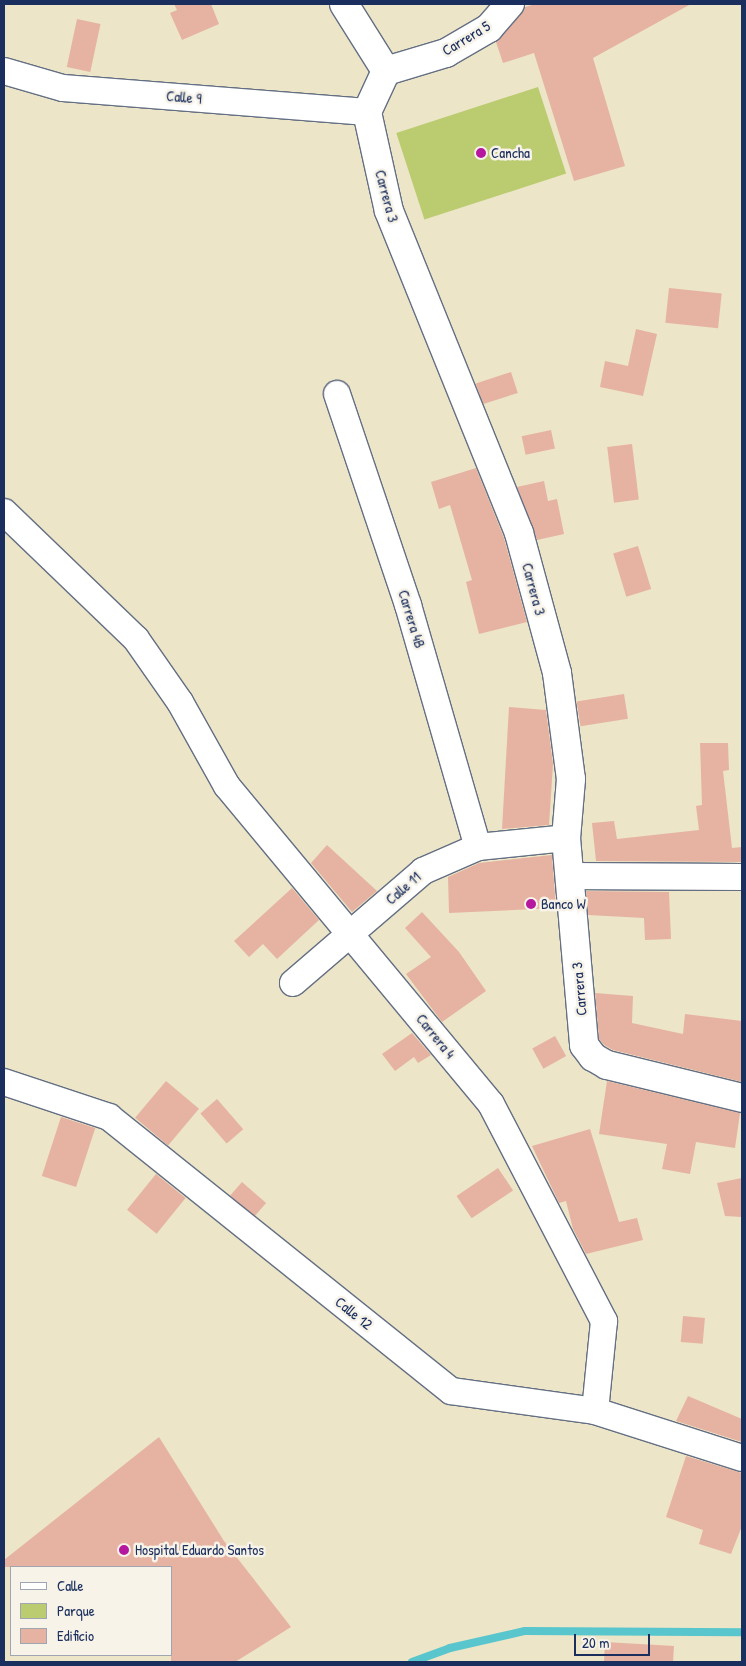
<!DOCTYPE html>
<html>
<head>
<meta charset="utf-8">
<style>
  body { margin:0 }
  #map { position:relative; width:746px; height:1666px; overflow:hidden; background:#ece5c7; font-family:"Patrick Hand",sans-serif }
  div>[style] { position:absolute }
  .green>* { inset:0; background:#bacc6f; transform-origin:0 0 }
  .stream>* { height:8px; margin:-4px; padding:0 4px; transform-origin:4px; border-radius:4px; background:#58c6cc }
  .building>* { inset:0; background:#e6b3a2; transform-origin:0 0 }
  .roads { filter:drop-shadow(1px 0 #646f83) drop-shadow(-1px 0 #646f83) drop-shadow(0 1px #646f83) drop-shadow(0 -1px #646f83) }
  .minor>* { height:26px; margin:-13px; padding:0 13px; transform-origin:13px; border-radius:13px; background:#fff }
  .tertiary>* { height:28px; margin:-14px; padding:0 14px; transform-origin:14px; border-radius:14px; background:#fff }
  .dots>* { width:14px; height:14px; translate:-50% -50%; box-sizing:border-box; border:2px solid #f7f3e8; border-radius:50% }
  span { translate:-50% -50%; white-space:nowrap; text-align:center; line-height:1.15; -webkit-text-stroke:5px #f7f3e8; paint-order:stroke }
  .street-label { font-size:15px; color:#1b2f5e }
  .poi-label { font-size:15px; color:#1b2f5e }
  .left { translate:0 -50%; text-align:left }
  .frame { position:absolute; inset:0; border:5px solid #1b2f5e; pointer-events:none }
  .legend { position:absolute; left:10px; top:1566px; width:162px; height:90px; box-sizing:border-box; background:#f7f3e8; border:1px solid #9fa5b1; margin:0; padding:6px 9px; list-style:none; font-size:15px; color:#1b2f5e }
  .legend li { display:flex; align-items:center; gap:10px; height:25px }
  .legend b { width:25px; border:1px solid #9fa5b1 }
  .scale { position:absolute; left:574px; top:1634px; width:76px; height:22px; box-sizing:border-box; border:2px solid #1b2f5e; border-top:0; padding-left:6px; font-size:15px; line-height:18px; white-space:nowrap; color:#1b2f5e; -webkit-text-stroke:4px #f7f3e8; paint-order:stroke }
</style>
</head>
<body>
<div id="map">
  <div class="green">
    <div style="left:538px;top:87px;width:91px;height:149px;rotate:72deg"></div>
  </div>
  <div class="stream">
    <div style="left:412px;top:1662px;width:40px;rotate:-20.2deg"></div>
    <div style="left:450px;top:1648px;width:77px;rotate:-12.8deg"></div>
    <div style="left:525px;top:1631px;width:217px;rotate:0.3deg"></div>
  </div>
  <div class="building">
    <div style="clip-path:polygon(174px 4px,211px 4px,219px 24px,182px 40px,170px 13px,177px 10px)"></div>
    <div style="clip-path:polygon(536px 4px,691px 4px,593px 58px,625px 166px,574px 181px,534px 53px,503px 63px,496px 42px,525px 7px)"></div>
    <div style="left:77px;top:19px;width:24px;height:49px;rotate:12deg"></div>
    <div style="left:669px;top:288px;width:53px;height:35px;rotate:6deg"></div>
    <div style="clip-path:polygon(636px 329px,657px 334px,643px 396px,600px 387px,605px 361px,628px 366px)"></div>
    <div style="left:511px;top:372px;width:22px;height:37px;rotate:72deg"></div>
    <div style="left:551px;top:430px;width:19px;height:30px;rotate:78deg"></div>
    <div style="left:632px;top:444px;width:56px;height:25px;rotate:83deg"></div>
    <div style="clip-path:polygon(476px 468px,504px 538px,527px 622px,479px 634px,466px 582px,472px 580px,450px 505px,439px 509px,431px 482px)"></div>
    <div style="clip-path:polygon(544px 481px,548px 501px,557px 499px,564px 534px,537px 540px,517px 487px)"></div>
    <div style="left:638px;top:546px;width:45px;height:26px;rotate:73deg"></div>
    <div style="left:624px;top:694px;width:25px;height:48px;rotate:81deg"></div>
    <div style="clip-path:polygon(509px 707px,546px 710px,553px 764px,549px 825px,502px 829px)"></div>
    <div style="clip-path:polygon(700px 743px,728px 743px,729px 770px,723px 771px,732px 848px,742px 847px,742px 862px,596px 861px,592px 823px,614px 821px,617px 839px,699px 830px,696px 806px,702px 805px)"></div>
    <div style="clip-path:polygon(327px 845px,377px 891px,352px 912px,311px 863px)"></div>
    <div style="clip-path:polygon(552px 855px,556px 908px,449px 913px,448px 877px,479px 863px)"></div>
    <div style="clip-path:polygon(292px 888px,319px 920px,277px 959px,263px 944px,249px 957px,234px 941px)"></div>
    <div style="clip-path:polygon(586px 891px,669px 892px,671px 939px,645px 940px,644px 918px,588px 915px)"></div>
    <div style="clip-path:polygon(422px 912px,459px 952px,486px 991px,442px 1022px,406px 974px,431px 957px,405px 928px)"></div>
    <div style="clip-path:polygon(595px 993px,633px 996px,632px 1023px,683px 1034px,685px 1014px,742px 1021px,742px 1082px,613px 1050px,604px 1045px,599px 1039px)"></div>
    <div style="clip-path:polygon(412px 1033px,431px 1055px,418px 1063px,414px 1057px,395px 1071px,382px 1054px)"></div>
    <div style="left:555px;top:1036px;width:23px;height:26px;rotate:61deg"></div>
    <div style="left:166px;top:1081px;width:43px;height:48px;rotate:40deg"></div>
    <div style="clip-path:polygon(607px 1081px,740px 1113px,735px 1148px,696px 1142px,690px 1174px,662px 1169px,667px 1144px,599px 1134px)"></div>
    <div style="left:217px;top:1099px;width:40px;height:22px;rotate:49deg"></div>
    <div style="left:61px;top:1117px;width:36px;height:62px;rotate:18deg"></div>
    <div style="clip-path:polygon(590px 1129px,619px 1222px,637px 1218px,643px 1240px,586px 1254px,573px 1229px,566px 1201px,559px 1203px,532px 1146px)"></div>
    <div style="left:498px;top:1168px;width:27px;height:50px;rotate:56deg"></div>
    <div style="left:156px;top:1174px;width:38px;height:46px;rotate:39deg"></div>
    <div style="clip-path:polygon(742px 1178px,742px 1217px,725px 1216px,717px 1183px)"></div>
    <div style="left:242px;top:1182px;width:32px;height:18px;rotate:41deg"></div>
    <div style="left:683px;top:1316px;width:22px;height:26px;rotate:5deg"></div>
    <div style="clip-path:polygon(688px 1396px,742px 1419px,742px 1442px,676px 1421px)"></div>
    <div style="clip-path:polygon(159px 1437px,224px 1541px,291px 1627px,235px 1662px,171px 1662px,171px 1567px,4px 1567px,4px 1560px)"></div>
    <div style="clip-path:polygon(686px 1456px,742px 1473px,742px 1526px,731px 1554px,699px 1544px,703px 1530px,666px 1517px)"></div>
    <div style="clip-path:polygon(605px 1642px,674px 1646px,673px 1662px,604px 1662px)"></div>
  </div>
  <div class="roads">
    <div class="minor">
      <div style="left:4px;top:71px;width:61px;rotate:16.1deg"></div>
      <div style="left:63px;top:88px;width:305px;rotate:4.5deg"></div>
      <div style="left:337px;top:394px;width:223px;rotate:71.4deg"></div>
      <div style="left:408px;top:605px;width:252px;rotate:73.9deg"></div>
      <div style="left:4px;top:512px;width:183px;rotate:43.9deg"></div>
      <div style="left:136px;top:639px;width:77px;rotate:55.1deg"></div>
      <div style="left:180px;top:702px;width:96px;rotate:60.8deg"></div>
      <div style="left:227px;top:786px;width:413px;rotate:50.3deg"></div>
      <div style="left:491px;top:1104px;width:245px;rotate:62.5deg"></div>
      <div style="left:604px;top:1321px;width:90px;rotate:95.7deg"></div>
      <div style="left:570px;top:876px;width:172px;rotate:0.3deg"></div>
      <div style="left:293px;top:983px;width:172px;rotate:-40.7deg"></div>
      <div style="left:423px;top:871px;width:60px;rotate:-23.6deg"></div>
      <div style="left:478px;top:847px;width:88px;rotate:-5.8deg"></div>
      <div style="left:4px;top:1082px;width:111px;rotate:18.4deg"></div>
      <div style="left:109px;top:1117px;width:438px;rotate:38.7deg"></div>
      <div style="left:451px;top:1391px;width:145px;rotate:7.9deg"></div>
      <div style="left:595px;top:1411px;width:154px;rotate:17.7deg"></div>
    </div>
    <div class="tertiary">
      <div style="left:344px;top:4px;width:79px;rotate:57.9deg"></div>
      <div style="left:386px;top:71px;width:45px;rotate:114.9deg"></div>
      <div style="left:367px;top:112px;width:101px;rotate:77.5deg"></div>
      <div style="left:389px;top:211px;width:347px;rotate:68deg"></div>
      <div style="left:519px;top:533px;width:145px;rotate:74.8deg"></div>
      <div style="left:557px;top:673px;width:107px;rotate:82.5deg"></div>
      <div style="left:571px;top:779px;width:59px;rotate:94.8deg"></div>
      <div style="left:566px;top:838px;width:208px;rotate:85deg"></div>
      <div style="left:584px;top:1045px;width:15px;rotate:53deg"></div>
      <div style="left:593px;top:1057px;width:16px;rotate:30deg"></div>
      <div style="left:607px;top:1065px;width:139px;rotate:13.7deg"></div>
      <div style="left:386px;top:71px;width:63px;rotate:-16.7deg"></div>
      <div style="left:446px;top:53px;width:50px;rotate:-30.2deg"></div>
      <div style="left:489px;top:28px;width:32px;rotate:-49deg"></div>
    </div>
  </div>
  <div class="dots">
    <div style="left:481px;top:153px;background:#b5179e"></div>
    <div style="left:531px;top:904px;background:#b5179e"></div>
    <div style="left:124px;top:1550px;background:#b5179e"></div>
  </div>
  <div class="street-label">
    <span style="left:466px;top:38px;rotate:-31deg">Carrera 5</span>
    <span style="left:184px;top:97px;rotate:5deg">Calle 9</span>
    <span style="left:387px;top:196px;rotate:75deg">Carrera 3</span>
    <span style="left:534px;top:589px;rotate:75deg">Carrera 3</span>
    <span style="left:412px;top:619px;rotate:73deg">Carrera 4B</span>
    <span style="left:403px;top:888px;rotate:-41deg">Calle 11</span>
    <span style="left:579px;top:989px;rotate:-95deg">Carrera 3</span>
    <span style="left:436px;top:1036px;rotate:51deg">Carrera 4</span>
    <span style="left:354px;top:1313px;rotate:39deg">Calle 12</span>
  </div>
  <div class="poi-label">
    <span class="left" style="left:491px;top:153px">Cancha</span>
    <span class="left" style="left:541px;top:904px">Banco W</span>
    <span class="left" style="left:135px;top:1550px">Hospital Eduardo Santos</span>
  </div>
  <div class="frame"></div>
  <ul class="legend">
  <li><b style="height:6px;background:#fff"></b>Calle</li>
  <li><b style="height:14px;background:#bacc6f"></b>Parque</li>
  <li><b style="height:14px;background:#e6b3a2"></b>Edificio</li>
  </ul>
  <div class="scale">20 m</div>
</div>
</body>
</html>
